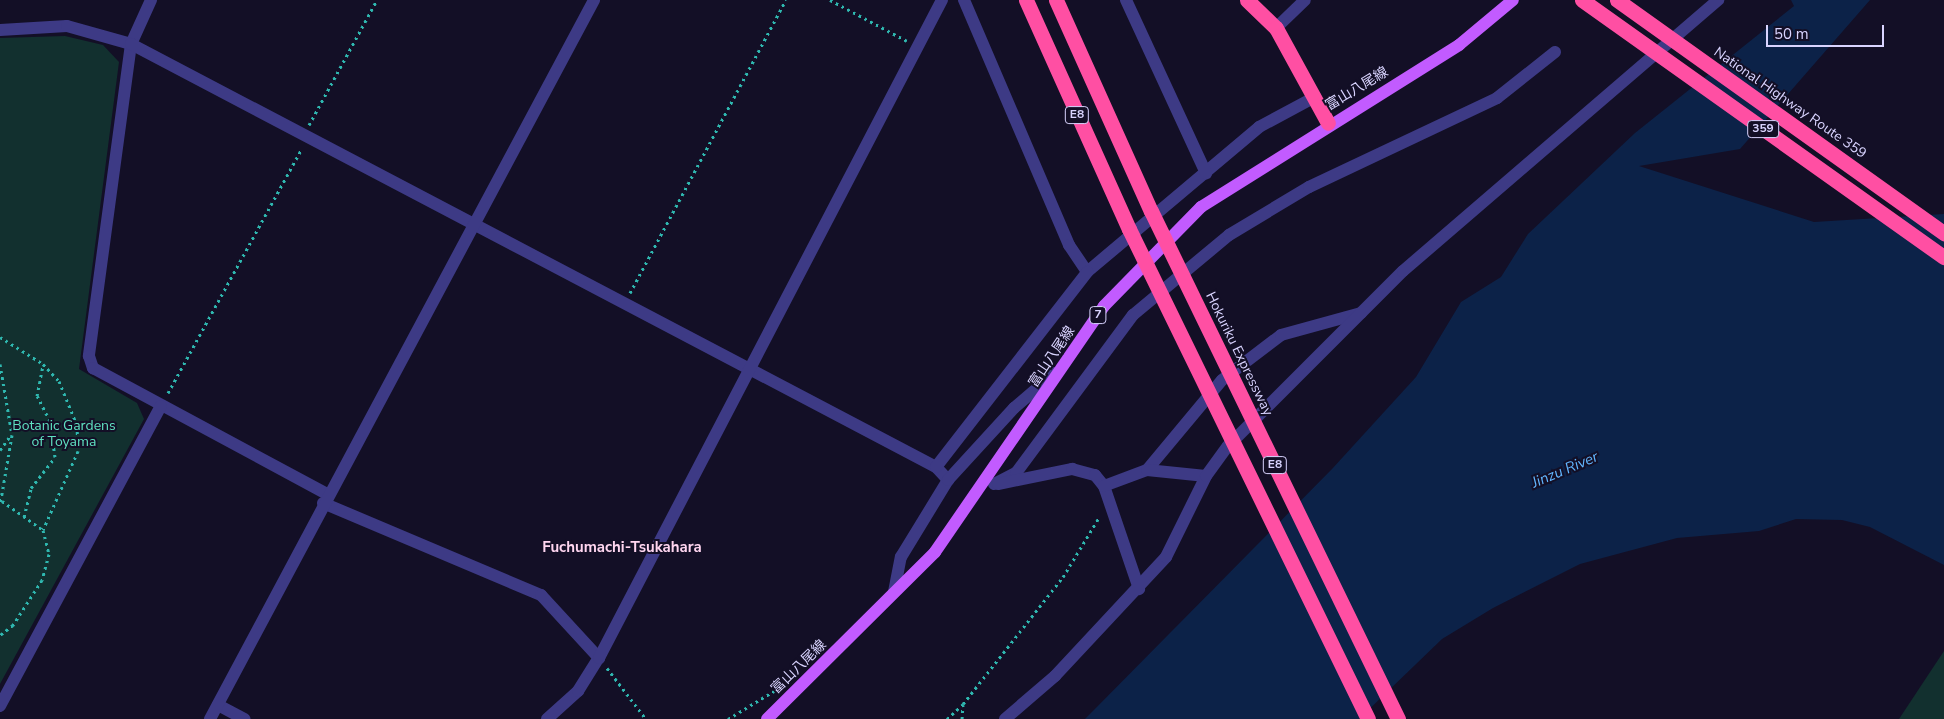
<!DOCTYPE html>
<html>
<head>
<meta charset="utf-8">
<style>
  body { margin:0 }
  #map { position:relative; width:1944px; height:719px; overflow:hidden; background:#130f26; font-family:"Nunito Sans","Noto Sans JP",sans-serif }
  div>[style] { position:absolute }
  .green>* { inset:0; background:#12302f }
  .water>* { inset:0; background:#0c2248 }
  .path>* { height:3px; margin-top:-1.5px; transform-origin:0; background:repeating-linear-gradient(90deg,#2fb8b0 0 2.5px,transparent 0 6.5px) }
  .minor>* { height:12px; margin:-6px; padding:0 6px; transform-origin:6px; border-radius:6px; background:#3d3a85 }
  .major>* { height:12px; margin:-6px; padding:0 6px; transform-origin:6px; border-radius:6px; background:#c25bff }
  .highway>* { height:15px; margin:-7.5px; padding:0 7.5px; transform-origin:7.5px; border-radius:7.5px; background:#ff4fa3 }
  .highway-bridge>* { height:15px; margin:-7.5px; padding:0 7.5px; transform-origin:7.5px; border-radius:7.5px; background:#ff4fa3 }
  span { translate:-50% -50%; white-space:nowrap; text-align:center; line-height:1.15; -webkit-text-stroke:4px #130f26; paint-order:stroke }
  .shield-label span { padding:1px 4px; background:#130f26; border:1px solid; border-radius:4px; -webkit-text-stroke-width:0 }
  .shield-label { font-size:12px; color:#d9d4ff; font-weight:700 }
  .street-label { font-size:14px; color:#d9d4ff }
  .park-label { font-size:14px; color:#5fe0c0 }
  .water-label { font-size:15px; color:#62b6ff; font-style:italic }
  .neighbourhood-label { font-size:15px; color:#ffd6f0; font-weight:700 }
  .scale { position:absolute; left:1766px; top:25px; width:118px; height:22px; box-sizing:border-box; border:2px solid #d9d4ff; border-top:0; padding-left:6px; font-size:15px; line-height:18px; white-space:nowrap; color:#d9d4ff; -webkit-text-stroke:4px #130f26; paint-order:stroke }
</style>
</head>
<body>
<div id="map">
  <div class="green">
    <div style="clip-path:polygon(65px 36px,103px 45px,119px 62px,79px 369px,137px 403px,144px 419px,0 684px,0 38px)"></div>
    <div style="clip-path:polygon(1944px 651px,1944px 719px,1899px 719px)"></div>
  </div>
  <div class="water">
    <div style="clip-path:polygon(1791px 0,1870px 0,1740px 149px,1639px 166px,1814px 222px,1944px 214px,1944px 565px,1870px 527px,1842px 520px,1796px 519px,1759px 531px,1677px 538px,1580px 564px,1493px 608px,1442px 639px,1359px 719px,1085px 719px,1332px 469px,1416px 377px,1461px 302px,1501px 277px,1528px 234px,1635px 133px,1794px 6px)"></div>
  </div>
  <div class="path">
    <div style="left:830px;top:0;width:87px;rotate:28deg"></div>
    <div style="left:309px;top:125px;width:142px;rotate:-61.5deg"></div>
    <div style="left:630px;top:293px;width:332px;rotate:-62deg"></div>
    <div style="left:0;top:337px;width:51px;rotate:32.1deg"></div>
    <div style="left:43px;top:364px;width:23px;rotate:47deg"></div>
    <div style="left:59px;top:381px;width:48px;rotate:67.8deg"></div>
    <div style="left:77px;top:425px;width:26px;rotate:88deg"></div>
    <div style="left:78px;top:451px;width:86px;rotate:113.9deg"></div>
    <div style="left:43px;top:530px;width:25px;rotate:76deg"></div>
    <div style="left:49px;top:554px;width:27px;rotate:105deg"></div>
    <div style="left:42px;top:580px;width:54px;rotate:122.8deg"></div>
    <div style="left:13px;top:625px;width:16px;rotate:142deg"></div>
    <div style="left:0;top:364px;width:72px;rotate:80.4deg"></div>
    <div style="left:12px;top:435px;width:71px;rotate:99.7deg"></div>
    <div style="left:168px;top:393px;width:279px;rotate:-61.3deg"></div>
    <div style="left:0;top:450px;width:19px;rotate:-54deg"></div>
    <div style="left:2px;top:501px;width:50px;rotate:35.3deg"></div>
    <div style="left:24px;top:517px;width:30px;rotate:-76deg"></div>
    <div style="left:31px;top:488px;width:39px;rotate:-52deg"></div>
    <div style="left:55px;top:457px;width:36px;rotate:-98deg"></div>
    <div style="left:50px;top:421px;width:28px;rotate:-117deg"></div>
    <div style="left:37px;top:396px;width:33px;rotate:-79deg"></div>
    <div style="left:607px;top:668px;width:64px;rotate:52.6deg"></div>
    <div style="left:728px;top:719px;width:54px;rotate:-31.3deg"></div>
    <div style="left:947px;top:719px;width:22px;rotate:-43deg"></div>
    <div style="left:963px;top:704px;width:162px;rotate:-51.8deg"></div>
    <div style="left:1063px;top:577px;width:71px;rotate:-58.8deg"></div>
    <div style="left:962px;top:719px;width:14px;rotate:-86deg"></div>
  </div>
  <div class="minor">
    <div style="left:151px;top:0;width:48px;rotate:114.4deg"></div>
    <div style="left:131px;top:44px;width:315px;rotate:97.7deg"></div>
    <div style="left:89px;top:356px;width:13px;rotate:72deg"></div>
    <div style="left:93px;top:368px;width:266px;rotate:28.3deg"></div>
    <div style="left:964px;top:0;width:267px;rotate:66.8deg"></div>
    <div style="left:1069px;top:245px;width:32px;rotate:56deg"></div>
    <div style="left:1087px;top:272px;width:225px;rotate:-40.1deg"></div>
    <div style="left:1259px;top:127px;width:64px;rotate:-28.2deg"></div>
    <div style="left:1126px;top:0;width:191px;rotate:65.2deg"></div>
    <div style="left:1276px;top:28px;width:40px;rotate:-44deg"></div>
    <div style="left:0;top:30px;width:67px;rotate:-3.4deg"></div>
    <div style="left:67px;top:26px;width:66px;rotate:15.7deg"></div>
    <div style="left:131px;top:44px;width:909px;rotate:27.72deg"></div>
    <div style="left:936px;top:467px;width:18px;rotate:47deg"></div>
    <div style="left:936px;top:467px;width:247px;rotate:-52.2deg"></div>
    <div style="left:1147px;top:470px;width:117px;rotate:-50.2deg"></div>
    <div style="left:1222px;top:380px;width:74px;rotate:-37.3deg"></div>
    <div style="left:1281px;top:335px;width:83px;rotate:-15.4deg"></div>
    <div style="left:994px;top:484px;width:25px;rotate:-27deg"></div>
    <div style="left:1016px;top:473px;width:197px;rotate:-53.5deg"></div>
    <div style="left:1133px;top:315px;width:125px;rotate:-39.8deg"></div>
    <div style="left:1229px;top:235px;width:93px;rotate:-31deg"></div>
    <div style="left:1309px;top:187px;width:208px;rotate:-25.3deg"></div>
    <div style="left:1497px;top:98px;width:74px;rotate:-38.4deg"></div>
    <div style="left:998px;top:484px;width:76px;rotate:-11.5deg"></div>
    <div style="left:1072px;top:469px;width:24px;rotate:15deg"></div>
    <div style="left:1095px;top:475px;width:14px;rotate:51deg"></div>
    <div style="left:1104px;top:486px;width:109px;rotate:71.2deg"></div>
    <div style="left:1104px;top:486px;width:46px;rotate:-20.4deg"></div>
    <div style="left:1147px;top:470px;width:59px;rotate:5.8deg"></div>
    <div style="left:323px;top:503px;width:237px;rotate:22.9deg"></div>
    <div style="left:541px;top:595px;width:86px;rotate:47.4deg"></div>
    <div style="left:894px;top:592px;width:36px;rotate:-79deg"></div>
    <div style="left:901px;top:557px;width:90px;rotate:-58.6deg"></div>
    <div style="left:948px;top:480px;width:98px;rotate:-47.5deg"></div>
    <div style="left:1014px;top:408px;width:54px;rotate:-40.5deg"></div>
    <div style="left:218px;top:705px;width:30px;rotate:28deg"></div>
    <div style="left:0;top:706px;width:340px;rotate:-61.8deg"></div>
    <div style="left:210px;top:719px;width:815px;rotate:-61.89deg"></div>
    <div style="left:547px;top:719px;width:42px;rotate:-42.1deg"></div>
    <div style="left:578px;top:691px;width:39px;rotate:-58deg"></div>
    <div style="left:599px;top:658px;width:742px;rotate:-62.47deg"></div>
    <div style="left:1005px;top:719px;width:66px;rotate:-40.7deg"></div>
    <div style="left:1055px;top:676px;width:163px;rotate:-47deg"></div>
    <div style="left:1166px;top:557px;width:90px;rotate:-63.7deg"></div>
    <div style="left:1206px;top:476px;width:37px;rotate:-54deg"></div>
    <div style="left:1228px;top:446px;width:247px;rotate:-45deg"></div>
    <div style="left:1403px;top:271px;width:416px;rotate:-40.7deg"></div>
  </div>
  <div class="major">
    <div style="left:767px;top:719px;width:237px;rotate:-44.8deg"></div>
    <div style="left:935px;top:552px;width:298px;rotate:-55.5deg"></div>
    <div style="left:1104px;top:306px;width:139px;rotate:-45.6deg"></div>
    <div style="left:1201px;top:207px;width:305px;rotate:-32.1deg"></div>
    <div style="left:1459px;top:45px;width:70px;rotate:-39.8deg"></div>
  </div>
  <div class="highway">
    <div style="left:1026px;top:0;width:251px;rotate:65.8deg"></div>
    <div style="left:1056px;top:0;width:231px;rotate:65.8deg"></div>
    <div style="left:1247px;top:0;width:40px;rotate:44deg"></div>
    <div style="left:1276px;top:28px;width:108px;rotate:61.3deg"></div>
  </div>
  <div class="highway-bridge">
    <div style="left:1582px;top:0;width:444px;rotate:35.4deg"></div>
    <div style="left:1617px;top:0;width:402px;rotate:35.5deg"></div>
    <div style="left:1151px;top:211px;width:565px;rotate:64.07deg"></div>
    <div style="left:1129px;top:229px;width:545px;rotate:64deg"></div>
  </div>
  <div class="shield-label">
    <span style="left:1077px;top:115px">E8</span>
    <span style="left:1763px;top:129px">359</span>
    <span style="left:1098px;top:315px">7</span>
    <span style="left:1275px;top:465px">E8</span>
  </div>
  <div class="street-label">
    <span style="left:1357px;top:89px;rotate:-31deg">富山八尾線</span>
    <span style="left:1790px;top:103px;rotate:35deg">National Highway Route 359</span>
    <span style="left:1239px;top:354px;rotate:64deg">Hokuriku Expressway</span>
    <span style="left:1052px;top:357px;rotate:-56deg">富山八尾線</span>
    <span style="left:799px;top:667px;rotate:-44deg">富山八尾線</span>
  </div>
  <div class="park-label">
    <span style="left:64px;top:434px">Botanic Gardens<br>of Toyama</span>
  </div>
  <div class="water-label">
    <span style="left:1565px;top:470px;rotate:-23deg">Jinzu River</span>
  </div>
  <div class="neighbourhood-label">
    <span style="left:622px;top:548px">Fuchumachi-Tsukahara</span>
  </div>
  <div class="scale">50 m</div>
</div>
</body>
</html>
